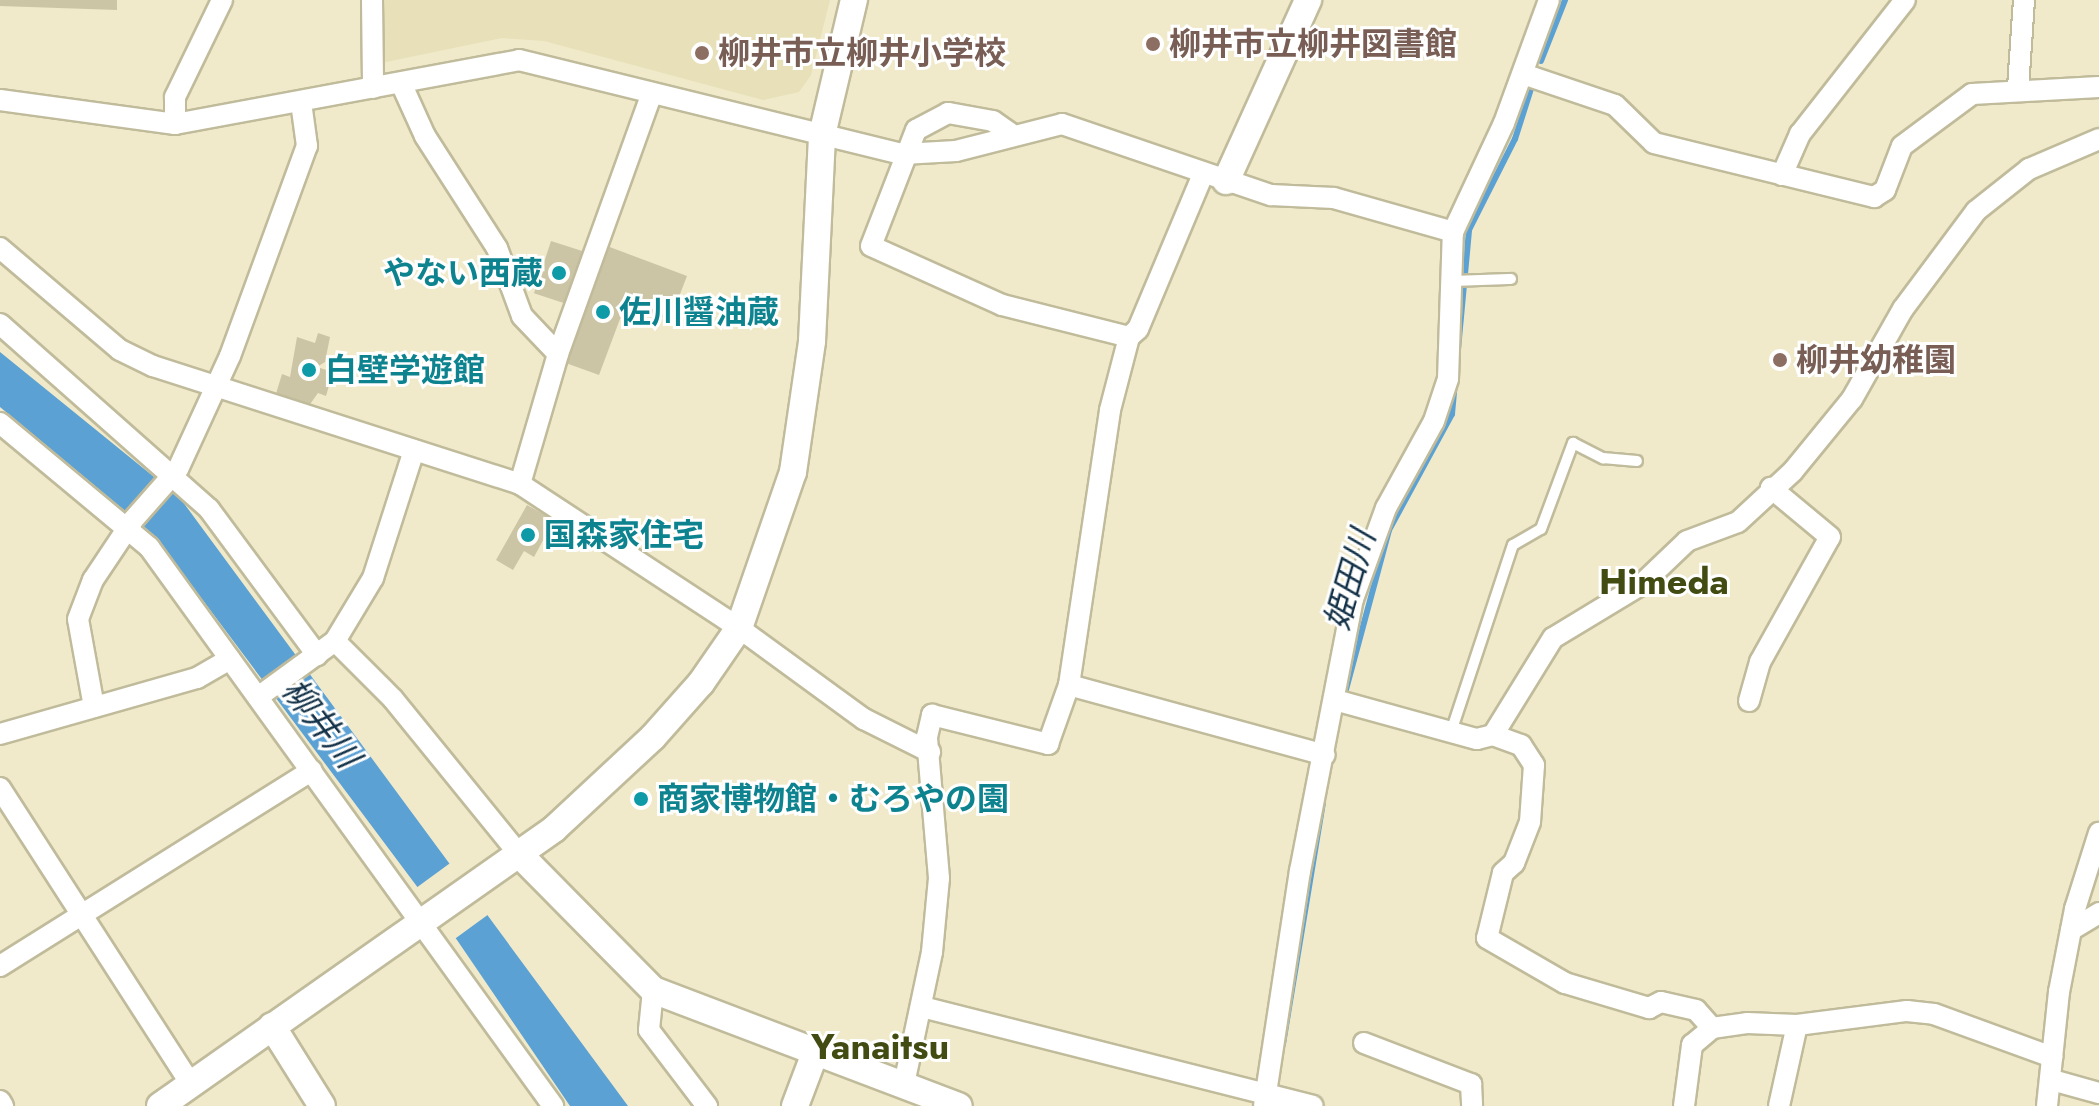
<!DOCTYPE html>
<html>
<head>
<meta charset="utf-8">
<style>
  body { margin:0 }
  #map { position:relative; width:2099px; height:1106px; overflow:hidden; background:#f0eaca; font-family:Jost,"Noto Sans JP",sans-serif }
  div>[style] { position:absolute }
  .built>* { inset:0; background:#e7e0b8 }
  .water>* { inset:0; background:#5ba1d4 }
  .pier>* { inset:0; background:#f0eaca; transform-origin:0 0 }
  .stream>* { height:6px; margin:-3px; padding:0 3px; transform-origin:3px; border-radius:3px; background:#5ba1d4 }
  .building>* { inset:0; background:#cbc5a5; transform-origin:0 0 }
  .roads { filter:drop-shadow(2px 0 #c0bb9b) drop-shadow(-2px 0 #c0bb9b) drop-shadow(0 2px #c0bb9b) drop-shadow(0 -2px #c0bb9b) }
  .service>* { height:10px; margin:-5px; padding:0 5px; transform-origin:5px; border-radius:5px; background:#fff }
  .minor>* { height:20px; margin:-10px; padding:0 10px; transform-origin:10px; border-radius:10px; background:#fff }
  .tertiary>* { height:26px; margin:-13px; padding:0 13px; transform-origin:13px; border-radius:13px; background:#fff }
  .dots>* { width:22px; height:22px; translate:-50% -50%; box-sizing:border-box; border:4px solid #fff; border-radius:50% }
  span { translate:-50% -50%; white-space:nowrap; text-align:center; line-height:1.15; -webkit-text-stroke:6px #fff; paint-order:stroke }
  .education-label { font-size:32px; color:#785e54; font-weight:700 }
  .left { translate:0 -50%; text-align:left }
  .culture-label { font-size:32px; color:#0d838f; font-weight:700 }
  .right { translate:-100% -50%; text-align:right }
  .water-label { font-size:34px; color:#143248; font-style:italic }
  .quarter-label { font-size:36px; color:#424c12; font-weight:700 }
</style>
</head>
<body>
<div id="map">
  <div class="built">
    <div style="clip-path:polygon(381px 0,830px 0,811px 75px,799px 92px,763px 100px,544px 41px,502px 38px,381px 63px)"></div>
  </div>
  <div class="water">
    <div style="clip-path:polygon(0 352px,180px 498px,628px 1106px,570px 1106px,457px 940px,154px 535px,0 407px)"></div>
  </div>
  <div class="pier">
    <div style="left:453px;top:861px;width:64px;height:47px;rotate:54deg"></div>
  </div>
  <div class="stream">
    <div style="left:1541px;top:61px;width:66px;rotate:-68.5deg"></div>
    <div style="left:1344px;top:697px;width:173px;rotate:-74.9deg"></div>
    <div style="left:1389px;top:530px;width:132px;rotate:-61.5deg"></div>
    <div style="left:1452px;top:414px;width:185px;rotate:-84.7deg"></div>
    <div style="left:1469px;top:230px;width:102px;rotate:-63.2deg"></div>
    <div style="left:1515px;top:139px;width:52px;rotate:-72.3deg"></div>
    <div style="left:1283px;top:1044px;width:245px;rotate:-80.6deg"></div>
  </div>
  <div class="building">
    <div style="clip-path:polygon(0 0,117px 0,117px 10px,0 6px)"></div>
    <div style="left:551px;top:241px;width:36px;height:55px;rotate:18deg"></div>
    <div style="clip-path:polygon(607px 246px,687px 276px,670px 320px,626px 303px,599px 375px,563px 362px)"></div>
    <div style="clip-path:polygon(318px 333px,330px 337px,325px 362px,317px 367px,333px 372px,326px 396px,318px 393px,308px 407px,275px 397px,282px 374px,290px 377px,297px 337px,315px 343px)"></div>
    <div style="clip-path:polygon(527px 505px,554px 520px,534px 557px,524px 551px,513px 570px,496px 560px)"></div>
  </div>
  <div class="roads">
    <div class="service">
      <div style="left:1451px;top:281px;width:60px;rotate:-1.9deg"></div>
      <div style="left:1451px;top:732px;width:197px;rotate:-71.7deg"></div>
      <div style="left:1513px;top:545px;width:32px;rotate:-30deg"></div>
      <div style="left:1541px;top:529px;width:92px;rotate:-69.6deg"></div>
      <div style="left:1573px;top:443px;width:34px;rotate:27deg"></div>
      <div style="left:1603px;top:458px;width:34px;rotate:5deg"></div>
    </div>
    <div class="minor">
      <div style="left:372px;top:0;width:88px;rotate:89.3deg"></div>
      <div style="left:1523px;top:74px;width:97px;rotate:18.6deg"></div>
      <div style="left:1615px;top:105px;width:54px;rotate:44.3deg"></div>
      <div style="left:1654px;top:143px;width:227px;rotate:13.8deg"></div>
      <div style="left:1874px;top:197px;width:13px;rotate:-32deg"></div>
      <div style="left:1885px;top:190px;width:47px;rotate:-68.9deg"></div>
      <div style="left:1902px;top:146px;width:87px;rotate:-36.6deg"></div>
      <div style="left:1972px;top:94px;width:127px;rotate:-3.2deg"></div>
      <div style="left:401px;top:83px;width:58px;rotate:65.6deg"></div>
      <div style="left:425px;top:136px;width:133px;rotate:57.3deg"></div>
      <div style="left:497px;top:248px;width:72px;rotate:69.8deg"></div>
      <div style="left:522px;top:316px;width:52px;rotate:46.5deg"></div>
      <div style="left:2018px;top:88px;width:88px;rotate:-86.1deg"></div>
      <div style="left:0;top:100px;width:177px;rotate:7.8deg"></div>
      <div style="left:175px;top:124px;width:350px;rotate:-10.5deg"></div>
      <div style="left:519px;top:60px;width:395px;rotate:13.8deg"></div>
      <div style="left:903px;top:154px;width:53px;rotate:-3.2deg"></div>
      <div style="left:956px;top:151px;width:109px;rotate:-14.3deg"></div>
      <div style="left:1062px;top:124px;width:221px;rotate:18.8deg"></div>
      <div style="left:1271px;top:195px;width:63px;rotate:2.7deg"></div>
      <div style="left:1334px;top:198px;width:124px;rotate:15.9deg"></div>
      <div style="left:175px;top:124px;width:27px;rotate:-90deg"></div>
      <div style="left:175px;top:97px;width:108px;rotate:-64.1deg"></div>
      <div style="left:1010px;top:133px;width:21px;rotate:-145deg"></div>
      <div style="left:993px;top:121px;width:46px;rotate:-169.9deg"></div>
      <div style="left:948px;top:113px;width:36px;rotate:152deg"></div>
      <div style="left:916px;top:130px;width:124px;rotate:111.2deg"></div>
      <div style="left:871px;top:246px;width:144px;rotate:24.2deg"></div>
      <div style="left:1002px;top:305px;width:131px;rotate:14.1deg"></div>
      <div style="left:1782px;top:175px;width:45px;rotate:-66.3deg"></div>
      <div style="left:1800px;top:134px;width:170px;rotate:-51.9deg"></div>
      <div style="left:0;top:248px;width:157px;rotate:40.4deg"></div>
      <div style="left:120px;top:350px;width:37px;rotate:26deg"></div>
      <div style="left:153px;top:366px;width:386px;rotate:17.8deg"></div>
      <div style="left:520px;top:484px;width:262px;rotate:33.3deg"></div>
      <div style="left:739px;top:628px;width:155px;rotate:36.1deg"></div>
      <div style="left:864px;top:719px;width:74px;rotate:26.6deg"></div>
      <div style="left:0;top:324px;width:279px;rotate:41.5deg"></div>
      <div style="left:209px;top:509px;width:182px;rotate:53.5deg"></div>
      <div style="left:0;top:423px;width:194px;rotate:39.8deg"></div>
      <div style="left:149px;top:547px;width:690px;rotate:54.14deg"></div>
      <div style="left:520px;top:484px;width:135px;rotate:-73.7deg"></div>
      <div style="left:558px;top:354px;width:277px;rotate:-70.2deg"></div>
      <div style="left:335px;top:641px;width:82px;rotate:45deg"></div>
      <div style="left:393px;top:699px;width:200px;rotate:50.9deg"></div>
      <div style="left:1069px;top:685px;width:265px;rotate:15.3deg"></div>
      <div style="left:258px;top:697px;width:95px;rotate:-36deg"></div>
      <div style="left:335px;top:641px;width:74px;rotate:-58.9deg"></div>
      <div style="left:373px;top:578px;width:134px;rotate:-72.2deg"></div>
      <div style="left:1335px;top:700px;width:147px;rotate:15.4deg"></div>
      <div style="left:1477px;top:739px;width:16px;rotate:-14deg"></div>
      <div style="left:1493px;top:735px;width:114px;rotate:-58.3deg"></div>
      <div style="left:1553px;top:638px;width:104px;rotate:-31.2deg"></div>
      <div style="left:1642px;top:584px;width:62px;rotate:-43.7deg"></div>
      <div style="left:1687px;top:541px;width:54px;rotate:-20.4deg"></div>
      <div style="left:1738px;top:522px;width:75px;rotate:-42.8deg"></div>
      <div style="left:1793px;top:471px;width:93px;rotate:-50.7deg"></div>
      <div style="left:1852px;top:399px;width:103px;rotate:-60.5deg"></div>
      <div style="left:1903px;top:309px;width:122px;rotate:-53.3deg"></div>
      <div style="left:1976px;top:211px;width:68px;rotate:-38.4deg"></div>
      <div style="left:2029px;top:169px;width:76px;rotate:-23.2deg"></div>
      <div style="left:1749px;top:701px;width:41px;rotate:-74.2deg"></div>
      <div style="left:1760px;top:662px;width:143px;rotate:-60.8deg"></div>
      <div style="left:1830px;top:537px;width:77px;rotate:-140.3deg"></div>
      <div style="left:94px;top:707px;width:89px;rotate:-100.3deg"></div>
      <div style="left:78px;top:619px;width:42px;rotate:-69deg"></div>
      <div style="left:93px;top:580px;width:72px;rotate:-56.3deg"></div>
      <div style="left:133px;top:520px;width:68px;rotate:-48.6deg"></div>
      <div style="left:178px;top:469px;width:124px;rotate:-65.3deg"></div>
      <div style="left:230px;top:356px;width:224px;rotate:-69.9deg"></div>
      <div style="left:307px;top:146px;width:44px;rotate:-97.8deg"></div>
      <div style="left:0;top:734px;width:205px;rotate:-15.9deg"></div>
      <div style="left:197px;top:678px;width:38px;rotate:-30deg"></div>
      <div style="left:1493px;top:735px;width:30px;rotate:20deg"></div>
      <div style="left:1521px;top:745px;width:24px;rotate:57deg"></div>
      <div style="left:1534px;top:765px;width:57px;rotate:94deg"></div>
      <div style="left:1530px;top:822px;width:44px;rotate:111.3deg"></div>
      <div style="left:1514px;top:863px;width:15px;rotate:138deg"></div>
      <div style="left:1503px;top:873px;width:67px;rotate:103.8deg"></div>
      <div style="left:1487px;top:938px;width:90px;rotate:30deg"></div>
      <div style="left:1565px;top:983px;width:88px;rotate:16.6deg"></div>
      <div style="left:1649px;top:1008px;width:13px;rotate:-27deg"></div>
      <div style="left:1661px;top:1002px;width:36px;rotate:13deg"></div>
      <div style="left:1696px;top:1010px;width:24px;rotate:48deg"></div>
      <div style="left:0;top:788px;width:352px;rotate:57.2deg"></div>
      <div style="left:2071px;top:930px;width:33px;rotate:-31deg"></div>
      <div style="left:0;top:966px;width:368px;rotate:-32.1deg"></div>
      <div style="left:653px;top:990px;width:40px;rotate:95.7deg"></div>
      <div style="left:649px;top:1030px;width:96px;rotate:52.7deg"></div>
      <div style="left:922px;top:1007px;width:403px;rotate:14.2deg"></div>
      <div style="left:1364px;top:1043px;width:115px;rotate:21deg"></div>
      <div style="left:1471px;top:1084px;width:22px;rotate:87deg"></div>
      <div style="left:2052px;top:1080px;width:49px;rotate:15.5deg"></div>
      <div style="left:904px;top:1084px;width:135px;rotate:-78deg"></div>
      <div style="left:932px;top:952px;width:74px;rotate:-84.6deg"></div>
      <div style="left:939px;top:878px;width:142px;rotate:-94.9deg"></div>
      <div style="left:927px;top:737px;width:23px;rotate:-77deg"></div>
      <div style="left:932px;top:715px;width:120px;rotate:14deg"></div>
      <div style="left:1048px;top:744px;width:63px;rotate:-70.4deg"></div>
      <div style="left:1069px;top:685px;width:278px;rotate:-81.5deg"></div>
      <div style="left:1110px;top:410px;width:75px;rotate:-75.4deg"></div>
      <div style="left:1129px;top:337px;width:12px;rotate:-42deg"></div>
      <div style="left:1138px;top:329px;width:168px;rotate:-67.2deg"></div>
      <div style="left:0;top:1101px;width:6px;rotate:59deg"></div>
      <div style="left:1264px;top:1106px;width:238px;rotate:-81.3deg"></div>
      <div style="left:1300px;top:871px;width:277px;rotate:-79deg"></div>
      <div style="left:1353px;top:599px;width:97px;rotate:-70.1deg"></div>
      <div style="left:1386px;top:508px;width:99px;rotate:-61.1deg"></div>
      <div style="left:1434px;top:421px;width:44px;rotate:-71.6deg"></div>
      <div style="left:1448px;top:379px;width:147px;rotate:-88.1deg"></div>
      <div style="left:1453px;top:232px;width:120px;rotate:-64.9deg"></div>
      <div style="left:1504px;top:123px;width:131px;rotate:-69.9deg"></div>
      <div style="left:1684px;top:1106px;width:62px;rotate:-82.5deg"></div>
      <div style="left:1692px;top:1045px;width:26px;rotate:-40deg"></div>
      <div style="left:1712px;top:1028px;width:35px;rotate:-8deg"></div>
      <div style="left:1747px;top:1023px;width:50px;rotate:2.3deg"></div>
      <div style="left:1797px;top:1025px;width:111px;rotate:-7.3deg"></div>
      <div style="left:1907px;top:1011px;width:27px;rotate:6deg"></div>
      <div style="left:1934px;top:1014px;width:126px;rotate:20deg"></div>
      <div style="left:1779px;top:1106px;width:83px;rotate:-77.5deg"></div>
      <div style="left:2047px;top:1106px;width:115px;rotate:-84deg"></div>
      <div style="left:2059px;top:992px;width:85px;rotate:-79.1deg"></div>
      <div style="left:2075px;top:909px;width:80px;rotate:-72.5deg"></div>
    </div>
    <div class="tertiary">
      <div style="left:1226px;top:181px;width:199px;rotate:-65.6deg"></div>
      <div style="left:519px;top:854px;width:191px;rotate:45.4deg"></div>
      <div style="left:653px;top:990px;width:327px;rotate:20.8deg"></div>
      <div style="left:272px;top:1026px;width:94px;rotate:58deg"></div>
      <div style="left:160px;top:1106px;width:482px;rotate:-35.1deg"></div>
      <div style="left:554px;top:829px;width:135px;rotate:-42.9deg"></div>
      <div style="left:653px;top:737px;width:72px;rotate:-48.4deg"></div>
      <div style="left:701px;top:683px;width:67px;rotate:-55.4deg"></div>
      <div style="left:739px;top:628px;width:165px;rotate:-70.9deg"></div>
      <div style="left:793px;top:472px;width:132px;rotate:-81.7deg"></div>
      <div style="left:812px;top:341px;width:206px;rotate:-87.2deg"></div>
      <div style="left:822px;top:135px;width:139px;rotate:-76.7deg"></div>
      <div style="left:795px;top:1106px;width:57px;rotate:-69.3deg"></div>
    </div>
  </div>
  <div class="dots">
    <div style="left:1153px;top:44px;background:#8d6e63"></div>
    <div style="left:702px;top:53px;background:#8d6e63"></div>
    <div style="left:559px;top:273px;background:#0f9aa8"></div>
    <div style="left:603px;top:312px;background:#0f9aa8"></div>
    <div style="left:1780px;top:360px;background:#8d6e63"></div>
    <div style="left:309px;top:370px;background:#0f9aa8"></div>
    <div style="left:528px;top:535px;background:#0f9aa8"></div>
    <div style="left:641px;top:799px;background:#0f9aa8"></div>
  </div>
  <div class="education-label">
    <span class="left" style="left:1169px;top:44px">柳井市立柳井図書館</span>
    <span class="left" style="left:718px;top:53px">柳井市立柳井小学校</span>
    <span class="left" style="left:1796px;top:360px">柳井幼稚園</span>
  </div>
  <div class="culture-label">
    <span class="right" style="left:543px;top:273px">やない西蔵</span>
    <span class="left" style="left:619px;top:312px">佐川醤油蔵</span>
    <span class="left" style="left:325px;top:370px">白壁学遊館</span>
    <span class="left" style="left:544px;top:535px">国森家住宅</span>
    <span class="left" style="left:657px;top:799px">商家博物館・むろやの園</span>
  </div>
  <div class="water-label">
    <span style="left:1350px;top:580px;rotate:-74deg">姫田川</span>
    <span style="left:321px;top:723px;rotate:52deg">柳井川</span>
  </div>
  <div class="quarter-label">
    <span style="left:1664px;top:582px">Himeda</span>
    <span style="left:880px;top:1047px">Yanaitsu</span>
  </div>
</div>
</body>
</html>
